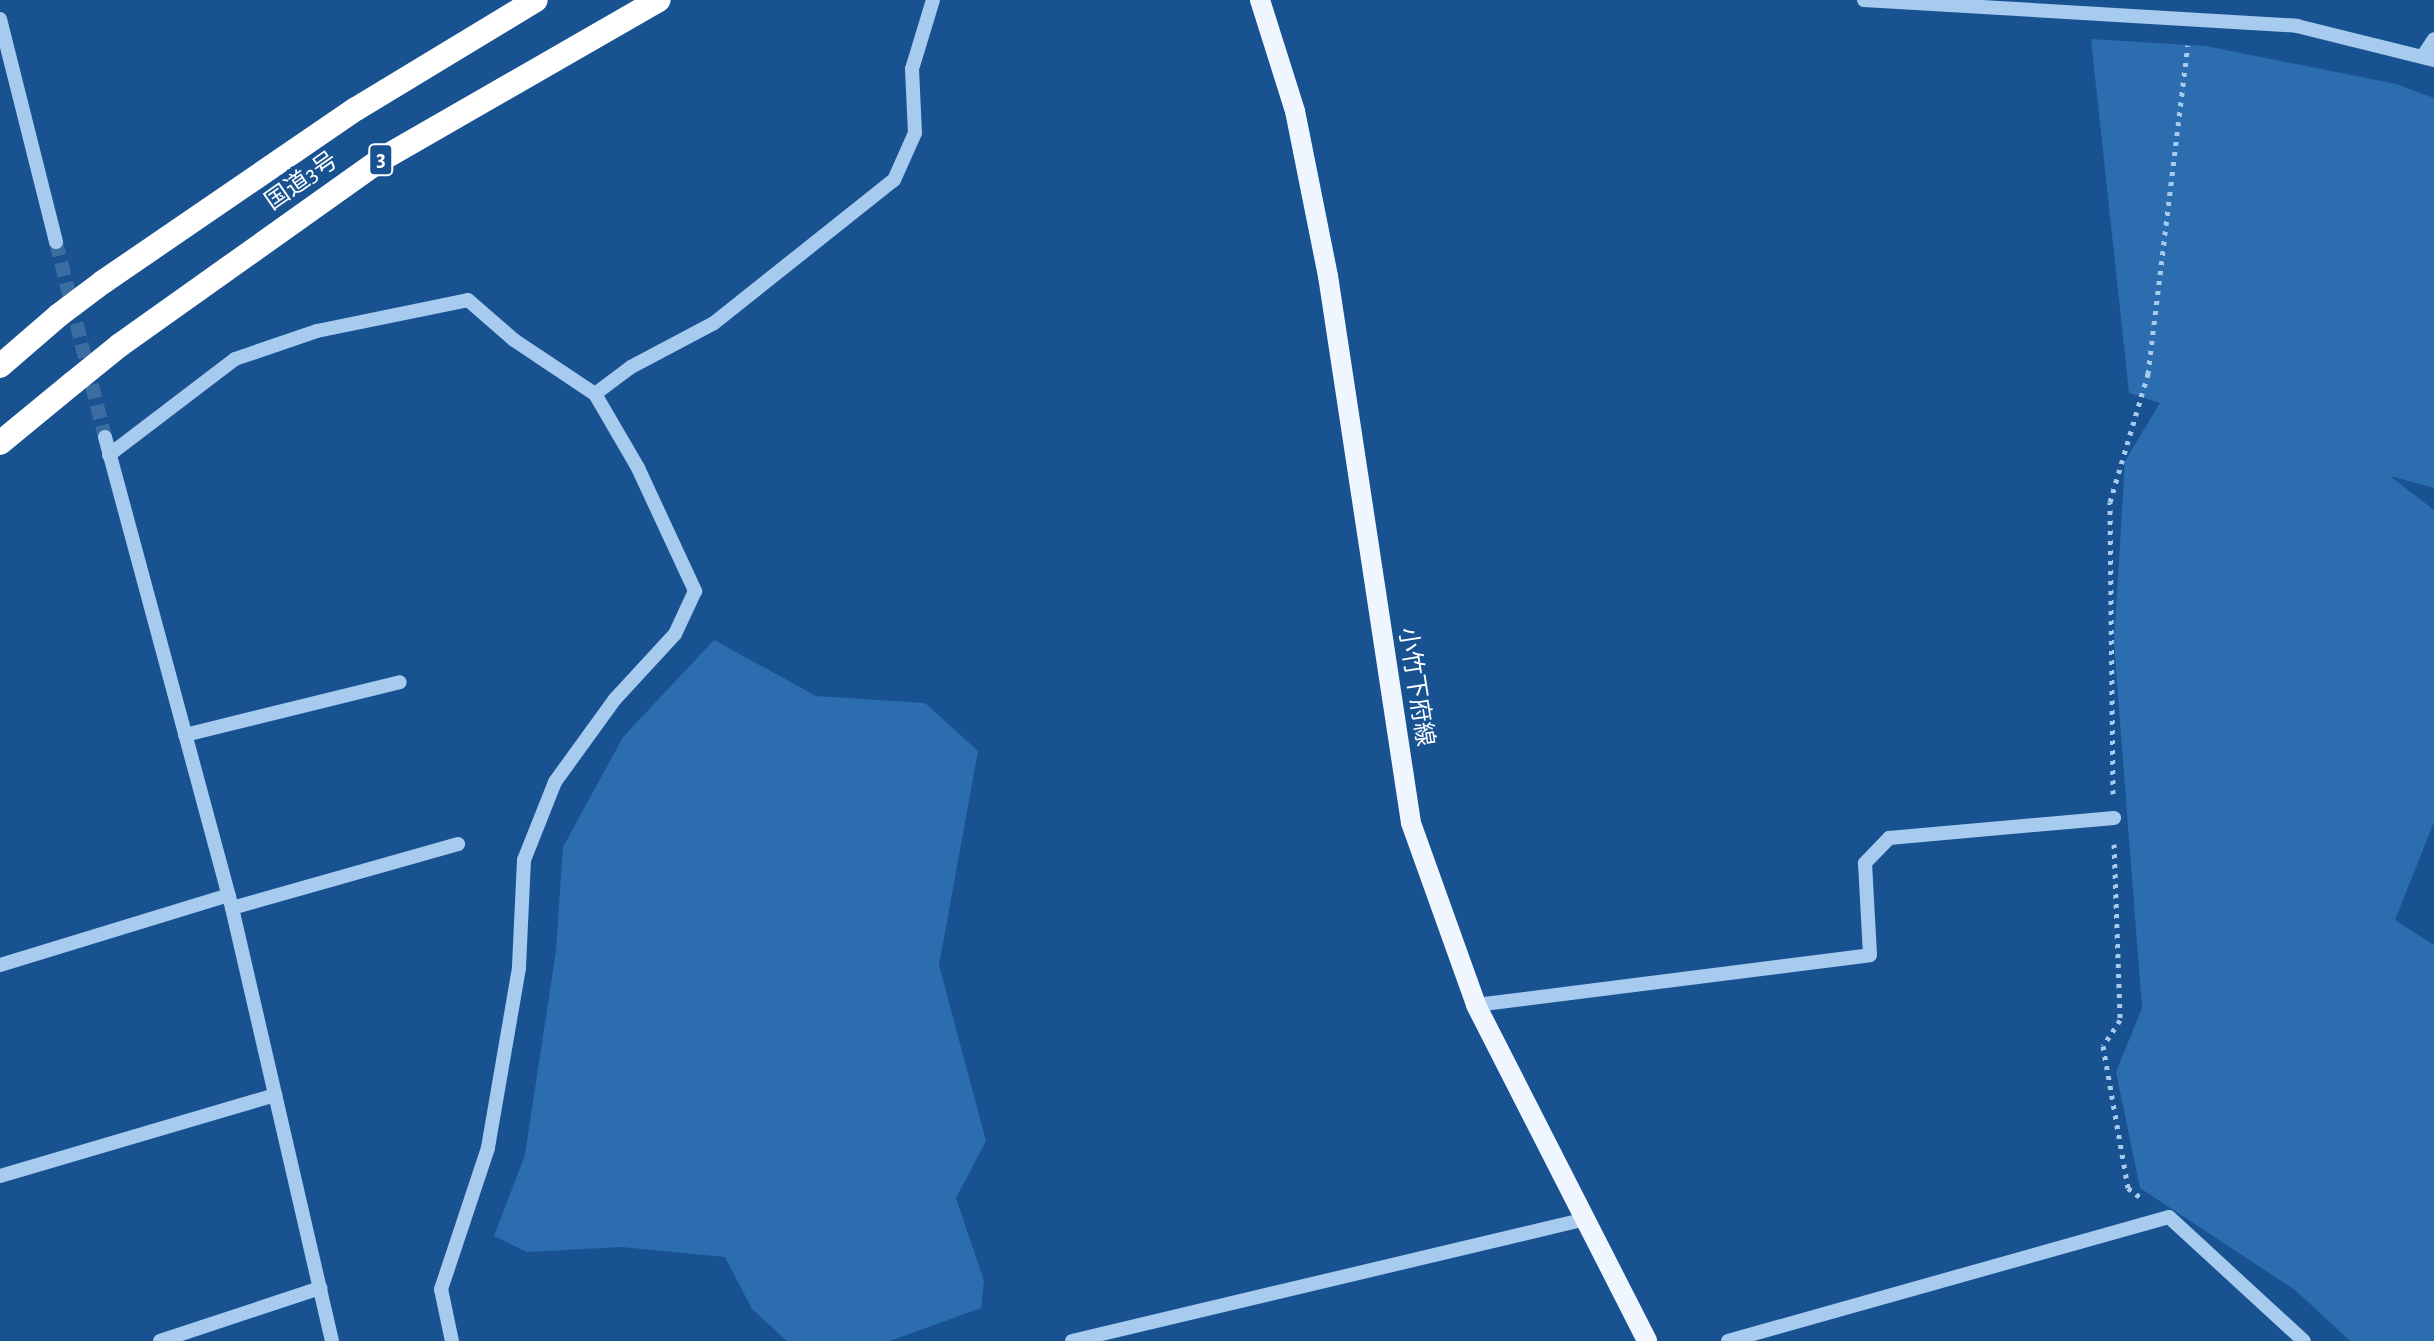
<!DOCTYPE html>
<html>
<head>
<meta charset="utf-8">
<style>
  body { margin:0 }
  #map { position:relative; width:2434px; height:1341px; overflow:hidden; background:#185291; font-family:"Alegreya Sans","Noto Sans JP",sans-serif }
  div>[style] { position:absolute }
  .green>* { inset:0; background:#2b6daf }
  .minor-tunnel>* { height:14px; margin-top:-7px; transform-origin:0; background:repeating-linear-gradient(90deg,#3b6ca2 0 14px,transparent 0 21px) }
  .path>* { height:5px; margin-top:-2.5px; transform-origin:0; background:repeating-linear-gradient(90deg,#a7cbef 0 4px,transparent 0 10px) }
  .minor>* { height:14px; margin:-7px; padding:0 7px; transform-origin:7px; border-radius:7px; background:#a7cbef }
  .major>* { height:20px; margin:-10px; padding:0 10px; transform-origin:10px; border-radius:10px; background:#eff6ff }
  .highway>* { height:24px; margin:-12px; padding:0 12px; transform-origin:12px; border-radius:12px; background:#fff }
  .highway-bridge>* { height:24px; margin:-12px; padding:0 12px; transform-origin:12px; border-radius:12px; background:#fff }
  span { translate:-50% -50%; white-space:nowrap; text-align:center; line-height:1.15; -webkit-text-stroke:8px #185291; paint-order:stroke }
  .shield-label span { padding:2px 6px; background:#185291; border:2px solid; border-radius:6px; -webkit-text-stroke-width:0 }
  .shield-label { font-size:22px; color:#fff; font-weight:700 }
  .street-label { font-size:24px; color:#fff }
</style>
</head>
<body>
<div id="map">
  <div class="green">
    <div style="clip-path:polygon(2091px 39px,2206px 46px,2396px 84px,2434px 98px,2434px 488px,2390px 476px,2434px 510px,2434px 822px,2395px 920px,2434px 945px,2434px 1341px,2350px 1341px,2295px 1290px,2140px 1188px,2116px 1072px,2142px 1008px,2114px 644px,2125px 461px,2160px 403px,2129px 393px)"></div>
    <div style="clip-path:polygon(714px 640px,816px 696px,925px 703px,978px 751px,939px 965px,986px 1141px,956px 1198px,984px 1281px,981px 1308px,890px 1341px,787px 1341px,752px 1309px,725px 1257px,621px 1247px,527px 1252px,494px 1236px,525px 1155px,556px 950px,563px 847px,623px 737px)"></div>
  </div>
  <div class="minor-tunnel">
    <div style="left:56px;top:242px;width:201px;rotate:75.9deg"></div>
  </div>
  <div class="path">
    <div style="left:2113px;top:794px;width:292px;rotate:-90.6deg"></div>
    <div style="left:2110px;top:502px;width:134px;rotate:-73.5deg"></div>
    <div style="left:2148px;top:374px;width:331px;rotate:-83.1deg"></div>
    <div style="left:2114px;top:844px;width:176px;rotate:88deg"></div>
    <div style="left:2120px;top:1020px;width:31px;rotate:123deg"></div>
    <div style="left:2103px;top:1046px;width:144px;rotate:80deg"></div>
    <div style="left:2128px;top:1188px;width:15px;rotate:37deg"></div>
  </div>
  <div class="minor">
    <div style="left:1864px;top:0;width:434px;rotate:3.4deg"></div>
    <div style="left:2297px;top:26px;width:141px;rotate:13.9deg"></div>
    <div style="left:0;top:19px;width:230px;rotate:75.9deg"></div>
    <div style="left:2423px;top:56px;width:20px;rotate:-57deg"></div>
    <div style="left:595px;top:394px;width:45px;rotate:-36.9deg"></div>
    <div style="left:631px;top:367px;width:94px;rotate:-27.9deg"></div>
    <div style="left:714px;top:323px;width:230px;rotate:-38.5deg"></div>
    <div style="left:894px;top:180px;width:51px;rotate:-65.9deg"></div>
    <div style="left:915px;top:133px;width:64px;rotate:-92.7deg"></div>
    <div style="left:912px;top:69px;width:72px;rotate:-73.1deg"></div>
    <div style="left:105px;top:437px;width:488px;rotate:74.9deg"></div>
    <div style="left:232px;top:908px;width:444px;rotate:77deg"></div>
    <div style="left:109px;top:455px;width:158px;rotate:-37.3deg"></div>
    <div style="left:235px;top:359px;width:87px;rotate:-18.9deg"></div>
    <div style="left:317px;top:331px;width:154px;rotate:-11.6deg"></div>
    <div style="left:468px;top:300px;width:61px;rotate:41deg"></div>
    <div style="left:514px;top:340px;width:97px;rotate:33.7deg"></div>
    <div style="left:595px;top:394px;width:86px;rotate:59.8deg"></div>
    <div style="left:638px;top:468px;width:136px;rotate:65.1deg"></div>
    <div style="left:695px;top:591px;width:47px;rotate:114.9deg"></div>
    <div style="left:675px;top:634px;width:88px;rotate:132.7deg"></div>
    <div style="left:615px;top:699px;width:102px;rotate:125.9deg"></div>
    <div style="left:555px;top:782px;width:84px;rotate:111.7deg"></div>
    <div style="left:524px;top:860px;width:108px;rotate:92.7deg"></div>
    <div style="left:519px;top:968px;width:183px;rotate:99.8deg"></div>
    <div style="left:488px;top:1148px;width:149px;rotate:108.4deg"></div>
    <div style="left:441px;top:1289px;width:53px;rotate:78.1deg"></div>
    <div style="left:185px;top:735px;width:221px;rotate:-13.8deg"></div>
    <div style="left:232px;top:908px;width:235px;rotate:-15.8deg"></div>
    <div style="left:0;top:965px;width:239px;rotate:-17deg"></div>
    <div style="left:1476px;top:1005px;width:397px;rotate:-7.2deg"></div>
    <div style="left:1870px;top:955px;width:92px;rotate:-93.1deg"></div>
    <div style="left:1865px;top:863px;width:35px;rotate:-46deg"></div>
    <div style="left:1889px;top:838px;width:226px;rotate:-5.1deg"></div>
    <div style="left:0;top:1176px;width:287px;rotate:-16.4deg"></div>
    <div style="left:160px;top:1341px;width:169px;rotate:-18.3deg"></div>
    <div style="left:1072px;top:1341px;width:524px;rotate:-13.35deg"></div>
    <div style="left:1728px;top:1341px;width:458px;rotate:-15.7deg"></div>
    <div style="left:2169px;top:1217px;width:183px;rotate:42.6deg"></div>
  </div>
  <div class="major">
    <div style="left:1260px;top:0;width:116px;rotate:72.5deg"></div>
    <div style="left:1295px;top:111px;width:168px;rotate:78.7deg"></div>
    <div style="left:1328px;top:276px;width:553px;rotate:81.37deg"></div>
    <div style="left:1411px;top:823px;width:193px;rotate:70.3deg"></div>
    <div style="left:1476px;top:1005px;width:377px;rotate:63deg"></div>
  </div>
  <div class="highway">
    <div style="left:103px;top:282px;width:306px;rotate:-34.4deg"></div>
    <div style="left:356px;top:109px;width:210px;rotate:-31.2deg"></div>
    <div style="left:120px;top:345px;width:321px;rotate:-35.4deg"></div>
    <div style="left:382px;top:159px;width:319px;rotate:-29.9deg"></div>
    <div style="left:0;top:366px;width:78px;rotate:-40.8deg"></div>
    <div style="left:0;top:443px;width:94px;rotate:-39.4deg"></div>
  </div>
  <div class="highway-bridge">
    <div style="left:59px;top:315px;width:55px;rotate:-36.9deg"></div>
    <div style="left:73px;top:383px;width:60px;rotate:-39deg"></div>
  </div>
  <div class="shield-label">
    <span style="left:381px;top:160px">3</span>
  </div>
  <div class="street-label">
    <span style="left:302px;top:182px;rotate:-35deg">国道3号</span>
    <span style="left:1415px;top:687px;rotate:81deg">小竹下府線</span>
  </div>
</div>
</body>
</html>
